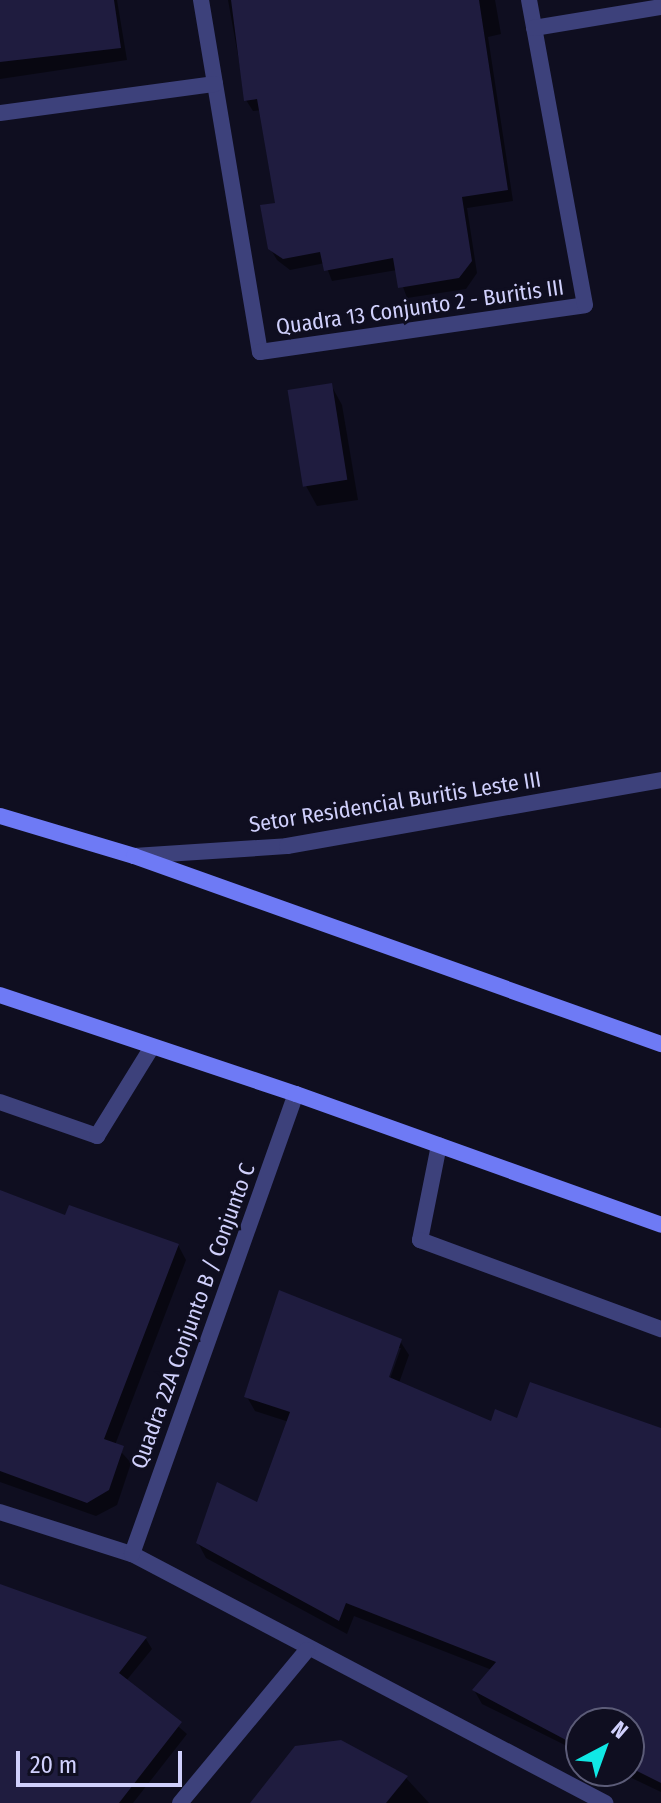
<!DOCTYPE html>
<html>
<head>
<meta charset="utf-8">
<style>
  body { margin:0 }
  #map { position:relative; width:661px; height:1803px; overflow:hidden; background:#0f0e20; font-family:"Fira Sans Condensed",sans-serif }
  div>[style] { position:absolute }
  .shadow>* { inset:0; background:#0007 }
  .building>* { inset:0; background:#1f1c3f; transform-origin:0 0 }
  .street>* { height:16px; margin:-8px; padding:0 8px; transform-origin:8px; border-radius:8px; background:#3d417b }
  .secondary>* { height:16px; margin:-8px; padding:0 8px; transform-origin:8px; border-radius:8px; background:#6e7af5 }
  span { translate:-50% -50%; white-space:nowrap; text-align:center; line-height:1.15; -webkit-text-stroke:6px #0f0e20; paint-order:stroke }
  .street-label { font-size:22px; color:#d0d0fc }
  .north { position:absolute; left:565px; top:1707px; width:80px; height:80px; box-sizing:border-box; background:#0f0e20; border:2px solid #5c5c78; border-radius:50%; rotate:41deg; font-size:22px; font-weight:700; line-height:32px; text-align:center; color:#d0d0fc }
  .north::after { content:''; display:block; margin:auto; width:28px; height:36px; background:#10e8e5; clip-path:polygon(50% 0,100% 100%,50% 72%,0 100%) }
  .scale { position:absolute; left:16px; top:1751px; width:166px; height:36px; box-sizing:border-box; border:4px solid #d0d0fc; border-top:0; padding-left:10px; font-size:24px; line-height:28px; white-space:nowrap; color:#d0d0fc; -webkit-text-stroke:6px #0f0e20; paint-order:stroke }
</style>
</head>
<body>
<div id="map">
  <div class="shadow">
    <div style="clip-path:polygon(0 0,117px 0,127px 60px,0 79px)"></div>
    <div style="clip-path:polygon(228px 0,495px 0,501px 34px,488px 37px,513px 201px,467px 208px,477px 273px,466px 289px,407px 298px,397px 270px,332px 281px,325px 263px,290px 270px,277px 260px,270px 248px,277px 205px,261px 110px,253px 111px,246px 100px)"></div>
    <div style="clip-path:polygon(331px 385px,342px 405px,358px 500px,317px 506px,306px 486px)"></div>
    <div style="clip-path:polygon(0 1192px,66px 1217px,178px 1245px,186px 1260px,115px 1445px,131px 1463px,117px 1505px,96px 1516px,0 1482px)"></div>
    <div style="clip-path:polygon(evenodd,400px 1341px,409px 1355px,399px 1383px,492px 1424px,519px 1420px,661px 1430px,661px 1792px,617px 1771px,629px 1771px,629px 1723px,581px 1723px,581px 1753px,482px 1704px,474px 1690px,492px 1670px,354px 1616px,347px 1634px,206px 1558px,198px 1543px,258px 1504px,289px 1422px,255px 1411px,247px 1397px,400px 1341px,396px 1348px,401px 1348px,387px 1387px,383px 1386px,396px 1348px)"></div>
    <div style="clip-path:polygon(7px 1589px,146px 1639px,152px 1649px,126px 1681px,187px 1734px,133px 1803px,0 1803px,0 1597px)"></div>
    <div style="clip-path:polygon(406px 1778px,429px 1803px,254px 1803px)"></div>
  </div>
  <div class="building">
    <div style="clip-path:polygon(0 0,114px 0,121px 48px,0 62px)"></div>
    <div style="clip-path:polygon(231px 0,479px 0,508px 190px,462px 197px,472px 261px,459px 278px,398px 288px,393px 258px,324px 271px,320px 252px,283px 259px,268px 249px,260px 205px,275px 203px,257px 99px,244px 101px)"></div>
    <div style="left:332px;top:383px;width:98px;height:45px;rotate:81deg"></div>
    <div style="clip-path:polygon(0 1190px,65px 1215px,69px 1205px,179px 1244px,104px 1439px,124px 1446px,109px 1490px,87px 1503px,0 1471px)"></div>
    <div style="clip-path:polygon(279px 1290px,402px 1339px,389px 1377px,491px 1421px,495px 1409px,517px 1418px,530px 1382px,661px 1428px,661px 1783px,629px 1767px,629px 1723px,581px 1723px,581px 1748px,472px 1690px,496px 1662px,346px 1603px,339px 1621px,196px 1543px,217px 1482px,257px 1502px,290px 1412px,244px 1397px)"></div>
    <div style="clip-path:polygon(0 1584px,147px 1637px,119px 1673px,182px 1722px,119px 1803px,0 1803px)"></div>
    <div style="clip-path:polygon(341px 1740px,408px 1776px,386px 1803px,250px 1803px,295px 1746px)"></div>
  </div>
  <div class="street">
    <div style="left:201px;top:0;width:357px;rotate:80.5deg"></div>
    <div style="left:260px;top:352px;width:328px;rotate:-8.2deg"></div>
    <div style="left:585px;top:305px;width:310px;rotate:-100.4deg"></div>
    <div style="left:534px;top:28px;width:129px;rotate:-9.4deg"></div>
    <div style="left:0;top:113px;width:217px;rotate:-7.7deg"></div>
    <div style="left:134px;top:856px;width:153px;rotate:-3.7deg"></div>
    <div style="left:287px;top:846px;width:380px;rotate:-10deg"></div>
    <div style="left:0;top:1102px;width:103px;rotate:19.3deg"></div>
    <div style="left:97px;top:1136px;width:105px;rotate:-58.3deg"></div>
    <div style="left:439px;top:1145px;width:97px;rotate:101.3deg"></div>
    <div style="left:420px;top:1240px;width:257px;rotate:20.3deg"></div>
    <div style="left:0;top:1512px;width:139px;rotate:17.7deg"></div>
    <div style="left:132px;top:1554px;width:535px;rotate:27.76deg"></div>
    <div style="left:132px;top:1554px;width:488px;rotate:-70.4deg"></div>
    <div style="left:180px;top:1803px;width:199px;rotate:-50.3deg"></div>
  </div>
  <div class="secondary">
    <div style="left:0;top:816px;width:140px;rotate:16.6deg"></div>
    <div style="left:134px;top:856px;width:560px;rotate:19.63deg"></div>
    <div style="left:0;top:995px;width:312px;rotate:18.5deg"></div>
    <div style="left:296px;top:1094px;width:388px;rotate:19.7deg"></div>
  </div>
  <div class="street-label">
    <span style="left:420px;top:307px;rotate:-8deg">Quadra 13 Conjunto 2 - Buritis III</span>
    <span style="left:395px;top:802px;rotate:-9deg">Setor Residencial Buritis Leste III</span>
    <span style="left:193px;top:1316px;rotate:-70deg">Quadra 22A Conjunto B / Conjunto C</span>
  </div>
  <div class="north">N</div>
  <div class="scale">20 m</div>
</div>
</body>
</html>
